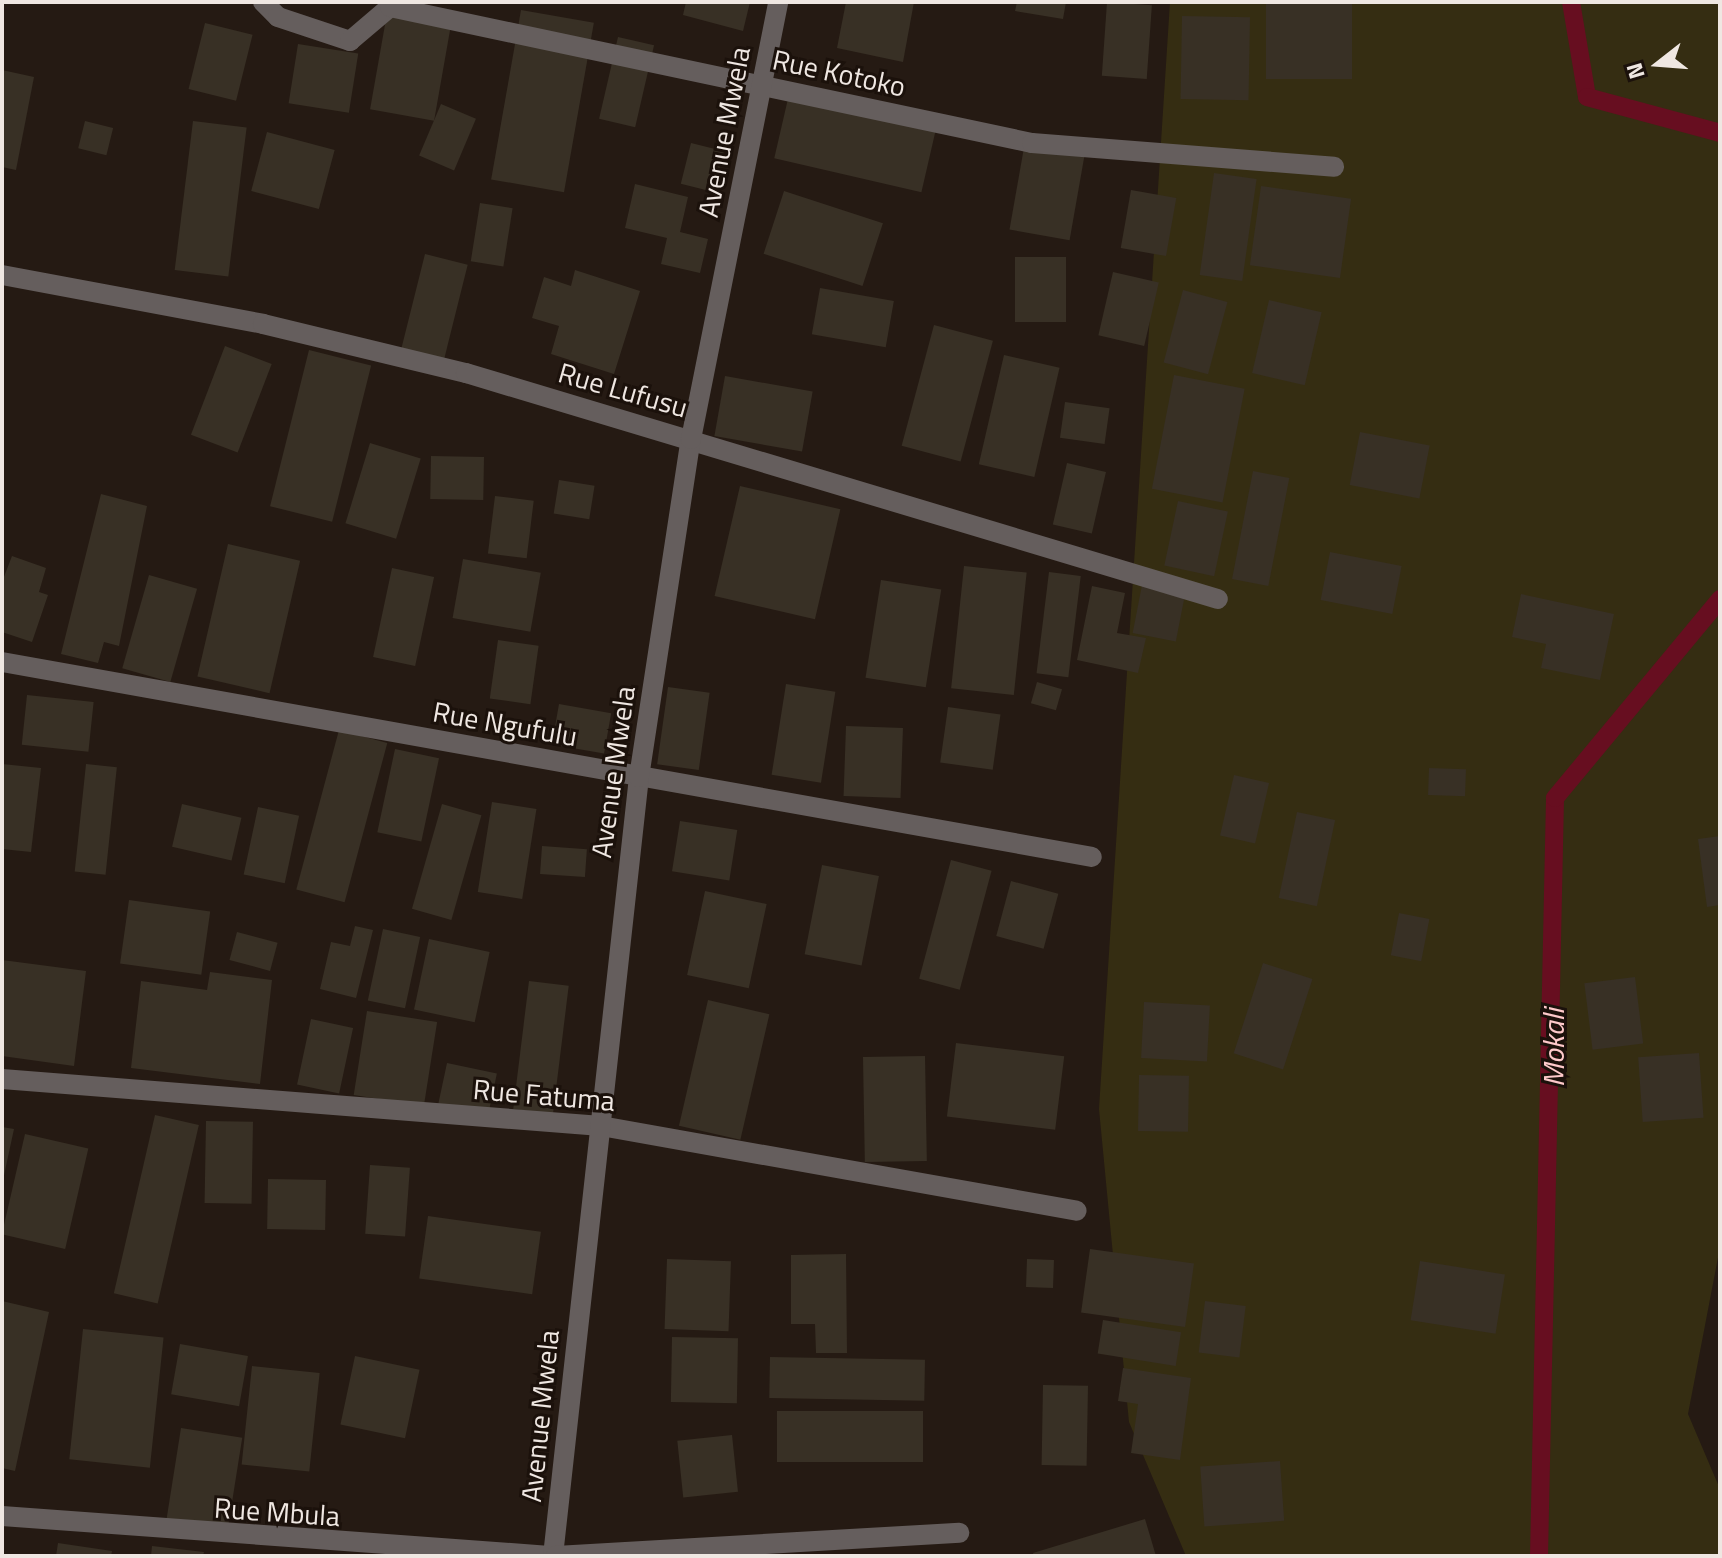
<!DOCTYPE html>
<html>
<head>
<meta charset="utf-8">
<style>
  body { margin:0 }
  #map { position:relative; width:1722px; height:1558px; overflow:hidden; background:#251a13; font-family:"Titillium Web",sans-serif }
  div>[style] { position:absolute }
  .green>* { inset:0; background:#352d12 }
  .stream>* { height:18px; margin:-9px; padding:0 9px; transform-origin:9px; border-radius:9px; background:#670e20 }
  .building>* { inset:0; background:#383025; transform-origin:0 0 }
  .minor>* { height:20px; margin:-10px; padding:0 10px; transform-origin:10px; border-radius:10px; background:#655e5d }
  span { translate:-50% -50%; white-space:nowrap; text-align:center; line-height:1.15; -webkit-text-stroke:6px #1b110b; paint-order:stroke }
  .street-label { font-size:28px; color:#efe7e2 }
  .water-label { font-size:30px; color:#fec9ca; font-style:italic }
  .frame { position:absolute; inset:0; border:4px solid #efe7e2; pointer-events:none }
  .north { position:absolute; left:1618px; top:24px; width:80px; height:80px; -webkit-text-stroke:6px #1b110b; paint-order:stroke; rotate:253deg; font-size:22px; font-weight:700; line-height:32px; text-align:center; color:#efe7e2 }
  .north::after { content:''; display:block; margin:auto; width:28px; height:36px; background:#efe7e2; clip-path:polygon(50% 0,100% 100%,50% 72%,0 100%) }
</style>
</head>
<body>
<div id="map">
  <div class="green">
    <div style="clip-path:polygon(1170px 2px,1720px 2px,1720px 1247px,1688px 1414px,1720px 1489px,1720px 1556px,1186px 1556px,1129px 1422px,1099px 1109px)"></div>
  </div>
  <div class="stream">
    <div style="left:1571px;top:2px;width:96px;rotate:80.4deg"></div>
    <div style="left:1587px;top:97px;width:138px;rotate:15.1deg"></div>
    <div style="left:1539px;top:1556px;width:758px;rotate:-88.79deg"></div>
    <div style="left:1555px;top:798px;width:259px;rotate:-50.3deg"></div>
  </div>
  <div class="building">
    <div style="left:389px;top:2px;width:65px;height:109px;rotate:10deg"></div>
    <div style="clip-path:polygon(686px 2px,750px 2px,743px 31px,683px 15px)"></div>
    <div style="clip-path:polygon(846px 2px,914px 2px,903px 62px,837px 48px)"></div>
    <div style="clip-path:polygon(1017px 2px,1066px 2px,1063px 19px,1015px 11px)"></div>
    <div style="left:1107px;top:2px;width:45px;height:74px;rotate:4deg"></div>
    <div style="left:1266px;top:2px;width:86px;height:77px"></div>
    <div style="left:521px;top:10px;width:74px;height:172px;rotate:10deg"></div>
    <div style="left:1182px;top:16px;width:68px;height:83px;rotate:1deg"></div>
    <div style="left:205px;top:23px;width:49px;height:68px;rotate:14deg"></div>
    <div style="left:618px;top:37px;width:37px;height:84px;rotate:13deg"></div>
    <div style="left:298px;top:44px;width:61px;height:60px;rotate:9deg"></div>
    <div style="clip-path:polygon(2px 70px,34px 77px,16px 170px,2px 167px)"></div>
    <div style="left:790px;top:90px;width:151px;height:70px;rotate:13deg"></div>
    <div style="left:441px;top:104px;width:38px;height:56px;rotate:23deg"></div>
    <div style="left:85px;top:121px;width:29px;height:28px;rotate:14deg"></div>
    <div style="left:193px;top:121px;width:54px;height:150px;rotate:7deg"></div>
    <div style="left:267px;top:132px;width:70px;height:61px;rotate:15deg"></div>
    <div style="left:1026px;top:136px;width:61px;height:95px;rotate:10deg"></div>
    <div style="left:691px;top:143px;width:34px;height:42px;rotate:14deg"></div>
    <div style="left:1214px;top:173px;width:43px;height:103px;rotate:8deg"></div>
    <div style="clip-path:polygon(635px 184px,688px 197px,680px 232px,708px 239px,700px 273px,661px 264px,667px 238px,625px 228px)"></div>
    <div style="left:1261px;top:186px;width:91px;height:80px;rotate:8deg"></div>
    <div style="left:1131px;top:190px;width:46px;height:59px;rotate:10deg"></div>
    <div style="left:784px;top:191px;width:104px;height:66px;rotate:18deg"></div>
    <div style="left:480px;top:203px;width:33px;height:59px;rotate:9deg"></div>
    <div style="left:425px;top:254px;width:44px;height:97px;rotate:14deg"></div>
    <div style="left:1015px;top:257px;width:51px;height:65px"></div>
    <div style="clip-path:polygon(575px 270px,640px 291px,614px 374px,551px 354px,559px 326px,532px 318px,544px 277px,571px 286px)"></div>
    <div style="left:1113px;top:272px;width:47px;height:65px;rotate:13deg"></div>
    <div style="left:820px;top:288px;width:75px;height:47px;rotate:10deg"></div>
    <div style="left:1183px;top:290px;width:46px;height:75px;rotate:15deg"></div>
    <div style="left:1269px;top:300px;width:54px;height:75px;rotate:13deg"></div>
    <div style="left:934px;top:325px;width:61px;height:125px;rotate:15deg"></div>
    <div style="left:225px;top:346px;width:50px;height:95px;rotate:21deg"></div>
    <div style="left:309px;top:350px;width:64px;height:161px;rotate:14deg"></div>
    <div style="left:1004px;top:355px;width:57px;height:112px;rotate:13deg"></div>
    <div style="left:1174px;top:375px;width:72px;height:116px;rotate:11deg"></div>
    <div style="left:725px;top:376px;width:89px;height:61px;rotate:10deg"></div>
    <div style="left:1065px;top:402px;width:45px;height:36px;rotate:8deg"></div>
    <div style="left:1360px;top:432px;width:71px;height:54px;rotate:11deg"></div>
    <div style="left:370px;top:443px;width:53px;height:84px;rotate:17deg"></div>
    <div style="left:431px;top:456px;width:53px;height:43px;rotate:1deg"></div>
    <div style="left:1067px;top:463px;width:40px;height:63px;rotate:13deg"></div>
    <div style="left:1253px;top:471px;width:37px;height:110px;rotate:11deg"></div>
    <div style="left:559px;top:480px;width:36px;height:34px;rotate:9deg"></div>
    <div style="left:740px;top:486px;width:103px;height:113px;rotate:13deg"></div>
    <div style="clip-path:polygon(101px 494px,147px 506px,119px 646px,104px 642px,98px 663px,61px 654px)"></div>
    <div style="left:495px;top:496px;width:39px;height:58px;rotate:7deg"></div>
    <div style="left:1178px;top:501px;width:51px;height:66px;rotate:12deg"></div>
    <div style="left:228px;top:544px;width:74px;height:136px;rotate:13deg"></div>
    <div style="left:1330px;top:552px;width:73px;height:49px;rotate:11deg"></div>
    <div style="clip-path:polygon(12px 556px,46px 568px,39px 592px,48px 595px,32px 642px,2px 632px,2px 582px)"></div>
    <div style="left:463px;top:559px;width:79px;height:60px;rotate:10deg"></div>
    <div style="left:964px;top:566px;width:63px;height:123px;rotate:6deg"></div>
    <div style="left:392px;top:568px;width:43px;height:91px;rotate:12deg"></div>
    <div style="left:1049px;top:572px;width:32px;height:102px;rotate:7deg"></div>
    <div style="left:149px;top:575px;width:50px;height:97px;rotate:16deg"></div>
    <div style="left:881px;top:580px;width:61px;height:99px;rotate:9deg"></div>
    <div style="left:1142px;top:585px;width:44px;height:49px;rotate:11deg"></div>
    <div style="clip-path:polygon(1092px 586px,1125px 593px,1117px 633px,1146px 638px,1138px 673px,1077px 660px)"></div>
    <div style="clip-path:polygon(1521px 594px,1614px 614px,1600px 680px,1541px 668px,1546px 644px,1512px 637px)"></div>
    <div style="left:498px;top:640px;width:41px;height:59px;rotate:8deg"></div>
    <div style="left:1037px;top:682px;width:26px;height:22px;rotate:16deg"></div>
    <div style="left:786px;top:684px;width:50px;height:92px;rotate:9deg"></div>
    <div style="left:668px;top:687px;width:42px;height:78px;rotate:8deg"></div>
    <div style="left:27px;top:695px;width:67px;height:50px;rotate:6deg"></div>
    <div style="left:559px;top:704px;width:53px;height:41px;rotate:10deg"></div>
    <div style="left:948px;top:707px;width:53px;height:56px;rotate:8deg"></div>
    <div style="left:846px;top:726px;width:57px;height:70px;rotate:2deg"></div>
    <div style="left:339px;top:730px;width:50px;height:165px;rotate:15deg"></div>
    <div style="left:395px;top:749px;width:45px;height:85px;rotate:12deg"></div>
    <div style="clip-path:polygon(2px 764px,41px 768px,31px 852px,2px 849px)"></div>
    <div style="left:86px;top:764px;width:31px;height:108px;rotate:6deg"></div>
    <div style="left:1429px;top:768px;width:37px;height:27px;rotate:2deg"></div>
    <div style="left:1234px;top:775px;width:36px;height:62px;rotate:13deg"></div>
    <div style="left:492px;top:802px;width:45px;height:91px;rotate:9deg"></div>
    <div style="left:182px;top:804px;width:61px;height:44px;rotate:13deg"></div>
    <div style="left:442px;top:804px;width:41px;height:109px;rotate:16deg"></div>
    <div style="left:258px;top:807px;width:42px;height:69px;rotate:12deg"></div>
    <div style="left:1297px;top:812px;width:39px;height:88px;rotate:12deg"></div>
    <div style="left:680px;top:821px;width:58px;height:51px;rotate:9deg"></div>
    <div style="clip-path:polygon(1720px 836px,1720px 905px,1707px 907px,1698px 839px)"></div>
    <div style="left:542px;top:846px;width:45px;height:28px;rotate:4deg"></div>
    <div style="left:951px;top:860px;width:42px;height:123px;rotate:15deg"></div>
    <div style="left:822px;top:865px;width:58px;height:91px;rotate:11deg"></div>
    <div style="left:1011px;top:881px;width:49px;height:57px;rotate:15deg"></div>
    <div style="left:705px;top:891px;width:63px;height:86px;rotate:12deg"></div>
    <div style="left:129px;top:900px;width:82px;height:64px;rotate:8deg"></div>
    <div style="left:1399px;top:913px;width:31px;height:43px;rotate:11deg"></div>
    <div style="clip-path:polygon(355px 926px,373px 930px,356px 998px,320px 989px,331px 942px,350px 946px)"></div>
    <div style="left:383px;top:929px;width:38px;height:73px;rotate:12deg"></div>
    <div style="left:237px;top:932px;width:42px;height:29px;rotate:15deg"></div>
    <div style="left:429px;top:939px;width:62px;height:72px;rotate:12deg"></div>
    <div style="clip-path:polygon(2px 960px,86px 971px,74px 1066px,2px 1056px)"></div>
    <div style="left:1263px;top:963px;width:52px;height:95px;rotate:18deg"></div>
    <div style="clip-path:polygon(210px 972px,272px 980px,260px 1084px,131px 1068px,141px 981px,207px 990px)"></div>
    <div style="left:1635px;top:977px;width:67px;height:51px;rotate:83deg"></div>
    <div style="left:529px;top:981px;width:40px;height:129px;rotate:7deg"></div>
    <div style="left:708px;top:1000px;width:63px;height:129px;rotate:13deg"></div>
    <div style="left:1144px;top:1002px;width:66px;height:56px;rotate:3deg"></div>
    <div style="left:367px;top:1011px;width:71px;height:85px;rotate:9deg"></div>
    <div style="left:311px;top:1019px;width:43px;height:67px;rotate:12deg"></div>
    <div style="left:956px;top:1043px;width:109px;height:74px;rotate:7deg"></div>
    <div style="left:1699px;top:1053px;width:65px;height:61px;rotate:86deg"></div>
    <div style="left:925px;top:1056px;width:105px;height:62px;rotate:89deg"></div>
    <div style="left:447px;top:1063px;width:51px;height:42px;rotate:12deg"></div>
    <div style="left:1139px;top:1075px;width:50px;height:56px;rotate:1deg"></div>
    <div style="left:155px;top:1115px;width:45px;height:183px;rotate:13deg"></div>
    <div style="left:206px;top:1121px;width:47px;height:82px;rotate:1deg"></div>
    <div style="clip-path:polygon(2px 1127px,14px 1129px,3px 1180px,2px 1180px)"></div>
    <div style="left:25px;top:1134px;width:65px;height:103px;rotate:13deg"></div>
    <div style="left:370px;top:1165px;width:40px;height:69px;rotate:4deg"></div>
    <div style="left:268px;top:1179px;width:58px;height:50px;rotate:1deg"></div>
    <div style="left:428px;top:1216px;width:114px;height:63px;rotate:8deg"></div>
    <div style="left:1090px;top:1249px;width:105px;height:64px;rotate:8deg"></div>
    <div style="clip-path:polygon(846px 1254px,847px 1353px,816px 1353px,815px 1324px,791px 1324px,791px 1255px)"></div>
    <div style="left:667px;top:1259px;width:64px;height:70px;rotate:2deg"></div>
    <div style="left:1027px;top:1259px;width:27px;height:28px;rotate:2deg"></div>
    <div style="left:1420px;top:1261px;width:86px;height:60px;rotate:9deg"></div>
    <div style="clip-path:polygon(2px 1301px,49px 1312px,15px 1471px,2px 1468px)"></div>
    <div style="left:1205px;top:1301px;width:41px;height:52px;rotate:7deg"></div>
    <div style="left:1103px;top:1320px;width:79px;height:34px;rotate:9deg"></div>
    <div style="left:83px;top:1329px;width:81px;height:131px;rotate:6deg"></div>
    <div style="left:672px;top:1337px;width:66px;height:65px;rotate:1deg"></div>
    <div style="left:180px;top:1344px;width:69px;height:51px;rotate:10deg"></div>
    <div style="left:355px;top:1356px;width:66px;height:70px;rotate:12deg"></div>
    <div style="left:770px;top:1357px;width:155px;height:41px;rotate:1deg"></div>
    <div style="left:252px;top:1366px;width:68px;height:99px;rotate:6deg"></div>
    <div style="clip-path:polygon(1123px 1368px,1191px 1378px,1180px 1460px,1131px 1453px,1138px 1404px,1118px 1401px)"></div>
    <div style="left:1043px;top:1385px;width:45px;height:80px;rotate:1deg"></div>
    <div style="left:923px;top:1411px;width:51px;height:146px;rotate:90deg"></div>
    <div style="left:181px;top:1428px;width:62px;height:93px;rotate:9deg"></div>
    <div style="left:732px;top:1435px;width:57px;height:55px;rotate:84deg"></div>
    <div style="left:1280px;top:1461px;width:60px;height:80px;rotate:86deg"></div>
    <div style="clip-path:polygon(1145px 1519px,1156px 1556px,1034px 1556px,1033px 1553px)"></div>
    <div style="clip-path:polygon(58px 1543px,112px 1551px,111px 1556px,56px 1556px)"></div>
    <div style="clip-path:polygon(152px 1546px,204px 1552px,203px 1556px,151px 1556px)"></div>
  </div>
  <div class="minor">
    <div style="left:263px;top:2px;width:21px;rotate:45deg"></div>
    <div style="left:278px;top:17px;width:76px;rotate:18.4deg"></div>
    <div style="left:350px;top:41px;width:52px;rotate:-40.4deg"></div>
    <div style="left:390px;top:7px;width:656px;rotate:11.96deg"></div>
    <div style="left:1032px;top:143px;width:303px;rotate:4.5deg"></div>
    <div style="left:2px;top:275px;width:266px;rotate:10.6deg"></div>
    <div style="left:263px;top:324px;width:209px;rotate:13.6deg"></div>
    <div style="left:466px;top:373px;width:785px;rotate:16.73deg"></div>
    <div style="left:2px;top:662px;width:1107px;rotate:10.14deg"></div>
    <div style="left:2px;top:1079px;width:601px;rotate:4.49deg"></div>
    <div style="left:601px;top:1126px;width:483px;rotate:10.1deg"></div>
    <div style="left:2px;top:1516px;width:549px;rotate:4.17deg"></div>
    <div style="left:553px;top:1556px;width:784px;rotate:-83.7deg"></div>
    <div style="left:639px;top:777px;width:342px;rotate:-81.3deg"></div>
    <div style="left:691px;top:439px;width:446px;rotate:-78.7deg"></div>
    <div style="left:556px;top:1556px;width:404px;rotate:-3.3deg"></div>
  </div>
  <div class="street-label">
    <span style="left:839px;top:73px;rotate:12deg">Rue Kotoko</span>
    <span style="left:724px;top:132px;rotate:-79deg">Avenue Mwela</span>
    <span style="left:623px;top:390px;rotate:16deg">Rue Lufusu</span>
    <span style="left:505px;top:724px;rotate:10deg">Rue Ngufulu</span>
    <span style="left:613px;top:772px;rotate:-82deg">Avenue Mwela</span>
    <span style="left:544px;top:1095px;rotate:5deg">Rue Fatuma</span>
    <span style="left:540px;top:1416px;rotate:-84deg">Avenue Mwela</span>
    <span style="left:277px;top:1512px;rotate:4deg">Rue Mbula</span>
  </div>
  <div class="water-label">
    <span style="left:1553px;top:1048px;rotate:-90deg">Mokali</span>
  </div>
  <div class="frame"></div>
  <div class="north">N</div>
</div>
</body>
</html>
